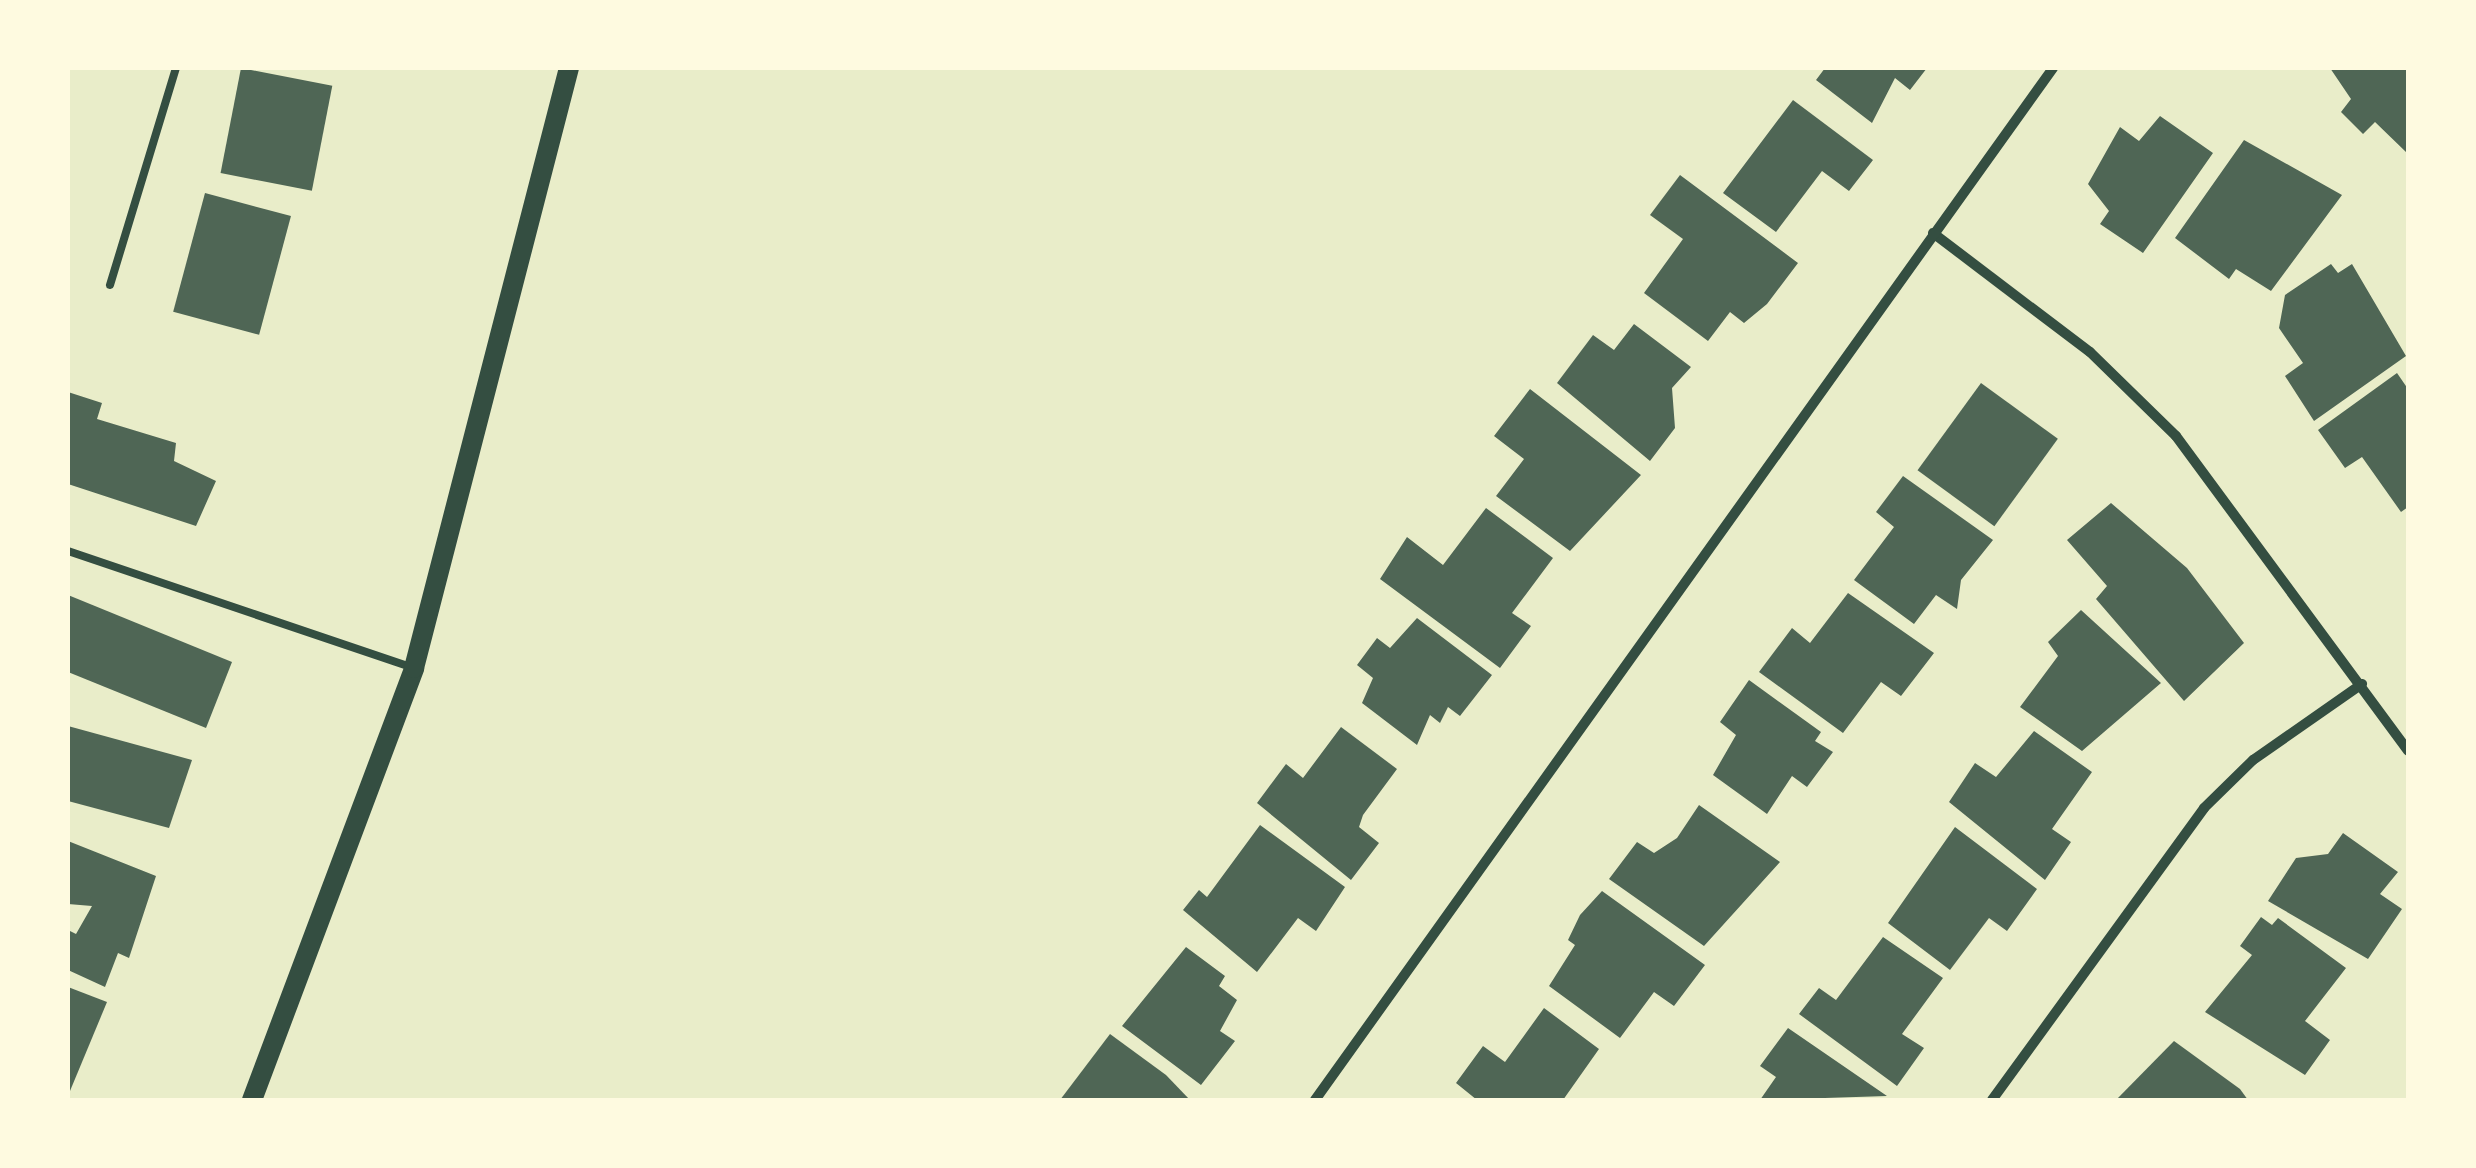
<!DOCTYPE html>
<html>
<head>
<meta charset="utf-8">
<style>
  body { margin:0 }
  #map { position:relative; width:2476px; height:1168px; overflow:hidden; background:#e9edc9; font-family:Commissioner,sans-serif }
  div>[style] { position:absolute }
  .building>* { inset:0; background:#4f6655; transform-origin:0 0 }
  .service>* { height:8px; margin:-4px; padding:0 4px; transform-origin:4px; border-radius:4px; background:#344e41 }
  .minor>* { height:10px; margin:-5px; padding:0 5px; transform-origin:5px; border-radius:5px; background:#344e41 }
  .secondary>* { height:20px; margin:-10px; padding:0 10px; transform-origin:10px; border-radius:10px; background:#344e41 }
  span { translate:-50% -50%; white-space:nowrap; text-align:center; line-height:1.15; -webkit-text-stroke:8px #fefae0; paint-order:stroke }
  .frame { position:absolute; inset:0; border:70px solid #fefae0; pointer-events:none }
</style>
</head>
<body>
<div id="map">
  <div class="building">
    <div style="left:241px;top:68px;width:93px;height:107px;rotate:11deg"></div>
    <div style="clip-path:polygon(1825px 68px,1927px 68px,1910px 90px,1895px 78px,1872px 123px,1816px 80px)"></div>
    <div style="clip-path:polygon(2330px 68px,2408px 68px,2406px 152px,2375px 122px,2363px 134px,2341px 112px,2351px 99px)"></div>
    <div style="clip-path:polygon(1793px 100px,1873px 160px,1849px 191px,1822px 171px,1776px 232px,1723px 193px)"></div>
    <div style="clip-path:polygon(2160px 116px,2213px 153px,2143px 253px,2100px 224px,2109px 211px,2088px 184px,2120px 127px,2139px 141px)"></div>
    <div style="clip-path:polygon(2244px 140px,2342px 195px,2271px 291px,2236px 269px,2229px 279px,2175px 238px)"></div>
    <div style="clip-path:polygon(1680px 175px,1798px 263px,1767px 304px,1744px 323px,1730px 312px,1708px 341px,1644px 293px,1683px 239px,1650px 215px)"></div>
    <div style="left:205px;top:193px;width:89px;height:123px;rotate:15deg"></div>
    <div style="clip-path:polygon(2331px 264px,2338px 273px,2352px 264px,2406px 356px,2314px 421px,2285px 376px,2303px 363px,2279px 328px,2285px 295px)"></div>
    <div style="clip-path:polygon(1634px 324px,1691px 367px,1672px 388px,1675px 428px,1650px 461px,1557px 383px,1593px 335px,1614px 350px)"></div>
    <div style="clip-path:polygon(2397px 373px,2408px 389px,2408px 507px,2401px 512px,2362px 457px,2345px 468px,2318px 430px)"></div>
    <div style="left:1981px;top:383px;width:95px;height:108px;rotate:36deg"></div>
    <div style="clip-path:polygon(1530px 389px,1641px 475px,1570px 551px,1496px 496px,1524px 459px,1494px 436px)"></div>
    <div style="clip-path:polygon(68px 392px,102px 403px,97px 419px,176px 443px,174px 461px,216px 481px,196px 526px,68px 484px)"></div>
    <div style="clip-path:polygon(1903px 476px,1993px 540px,1961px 580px,1957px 609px,1936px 595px,1914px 624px,1854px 580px,1894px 527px,1876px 512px)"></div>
    <div style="clip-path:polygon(2111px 503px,2187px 568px,2244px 643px,2184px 701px,2096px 599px,2107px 586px,2067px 540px)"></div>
    <div style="clip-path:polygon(1486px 508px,1553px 558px,1512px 613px,1531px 626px,1500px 668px,1380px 579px,1407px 537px,1443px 565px)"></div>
    <div style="clip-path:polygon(1848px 593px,1934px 653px,1901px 696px,1881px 682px,1843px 733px,1759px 672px,1792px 628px,1810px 643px)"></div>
    <div style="clip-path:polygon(68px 595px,232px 662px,206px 728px,68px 672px)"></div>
    <div style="clip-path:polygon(2081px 610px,2161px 683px,2082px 751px,2020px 707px,2058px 656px,2048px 642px)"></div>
    <div style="clip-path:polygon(1417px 618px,1492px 675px,1460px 716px,1448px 707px,1440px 723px,1430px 715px,1417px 745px,1362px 703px,1373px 678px,1357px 665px,1377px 638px,1390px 648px)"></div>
    <div style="clip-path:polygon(1749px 680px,1821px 732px,1815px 741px,1833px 752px,1807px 787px,1792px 776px,1767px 814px,1713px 775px,1736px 735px,1720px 722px)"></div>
    <div style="clip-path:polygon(68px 726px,192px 760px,169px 828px,68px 801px)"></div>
    <div style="clip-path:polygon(1341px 727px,1397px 769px,1363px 815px,1359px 827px,1379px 843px,1351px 880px,1257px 803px,1286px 764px,1303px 778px)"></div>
    <div style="clip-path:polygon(2034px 731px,2092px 772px,2052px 829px,2071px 842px,2045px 880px,1949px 802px,1975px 763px,1996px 777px)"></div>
    <div style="clip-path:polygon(1699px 805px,1780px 862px,1704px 946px,1609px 879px,1637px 842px,1654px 853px,1677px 838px)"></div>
    <div style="clip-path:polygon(1260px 825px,1345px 887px,1316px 931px,1298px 918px,1257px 972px,1183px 910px,1199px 890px,1207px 897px)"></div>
    <div style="clip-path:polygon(1955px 827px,2037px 889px,2007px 931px,1989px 918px,1950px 970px,1888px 923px)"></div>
    <div style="clip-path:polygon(2343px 833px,2398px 872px,2380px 894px,2402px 909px,2368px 959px,2268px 901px,2296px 858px,2328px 854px)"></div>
    <div style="clip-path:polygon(68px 841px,156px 876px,129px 958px,118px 953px,105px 987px,68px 970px,68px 930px,76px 934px,92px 906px,68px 904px)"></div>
    <div style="clip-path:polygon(1602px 891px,1705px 965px,1674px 1006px,1654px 992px,1620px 1038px,1549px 986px,1575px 945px,1568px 940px,1580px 915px)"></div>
    <div style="clip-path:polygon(2261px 917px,2272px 925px,2278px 918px,2346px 968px,2305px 1021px,2330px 1040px,2305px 1075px,2205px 1012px,2252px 955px,2240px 946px)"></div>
    <div style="clip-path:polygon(1883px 937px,1943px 978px,1902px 1034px,1924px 1048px,1897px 1086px,1799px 1014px,1819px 988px,1836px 1000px)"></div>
    <div style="clip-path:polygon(1186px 947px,1225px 976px,1219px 986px,1237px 1000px,1220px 1031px,1235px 1041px,1201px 1085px,1122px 1026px)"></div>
    <div style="clip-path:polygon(68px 987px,107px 1002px,70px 1091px,68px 1090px)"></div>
    <div style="clip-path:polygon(1544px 1008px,1599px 1049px,1563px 1100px,1477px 1100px,1456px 1083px,1483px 1046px,1505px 1062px)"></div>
    <div style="clip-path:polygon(1788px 1028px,1887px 1096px,1760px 1100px,1776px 1077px,1760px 1066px)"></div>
    <div style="clip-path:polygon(1110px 1034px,1166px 1075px,1190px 1100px,1060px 1100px)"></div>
    <div style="clip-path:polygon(2174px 1041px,2240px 1089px,2248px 1100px,2116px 1100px)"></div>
  </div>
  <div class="service">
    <div style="left:110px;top:285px;width:227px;rotate:-73.1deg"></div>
    <div style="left:68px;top:551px;width:365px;rotate:18.7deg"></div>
  </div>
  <div class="minor">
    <div style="left:1933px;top:233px;width:197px;rotate:37.2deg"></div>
    <div style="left:2090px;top:352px;width:120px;rotate:44.3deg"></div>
    <div style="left:2176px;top:436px;width:391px;rotate:53.6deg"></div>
    <div style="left:1315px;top:1100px;width:1269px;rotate:-54.43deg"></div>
    <div style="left:1992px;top:1100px;width:361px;rotate:-54deg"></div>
    <div style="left:2204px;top:808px;width:69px;rotate:-44.4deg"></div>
    <div style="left:2253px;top:760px;width:133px;rotate:-34.9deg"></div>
  </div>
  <div class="secondary">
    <div style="left:252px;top:1100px;width:461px;rotate:-69.4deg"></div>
    <div style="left:414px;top:668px;width:620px;rotate:-75.52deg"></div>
  </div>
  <div class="frame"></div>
</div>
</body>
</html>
